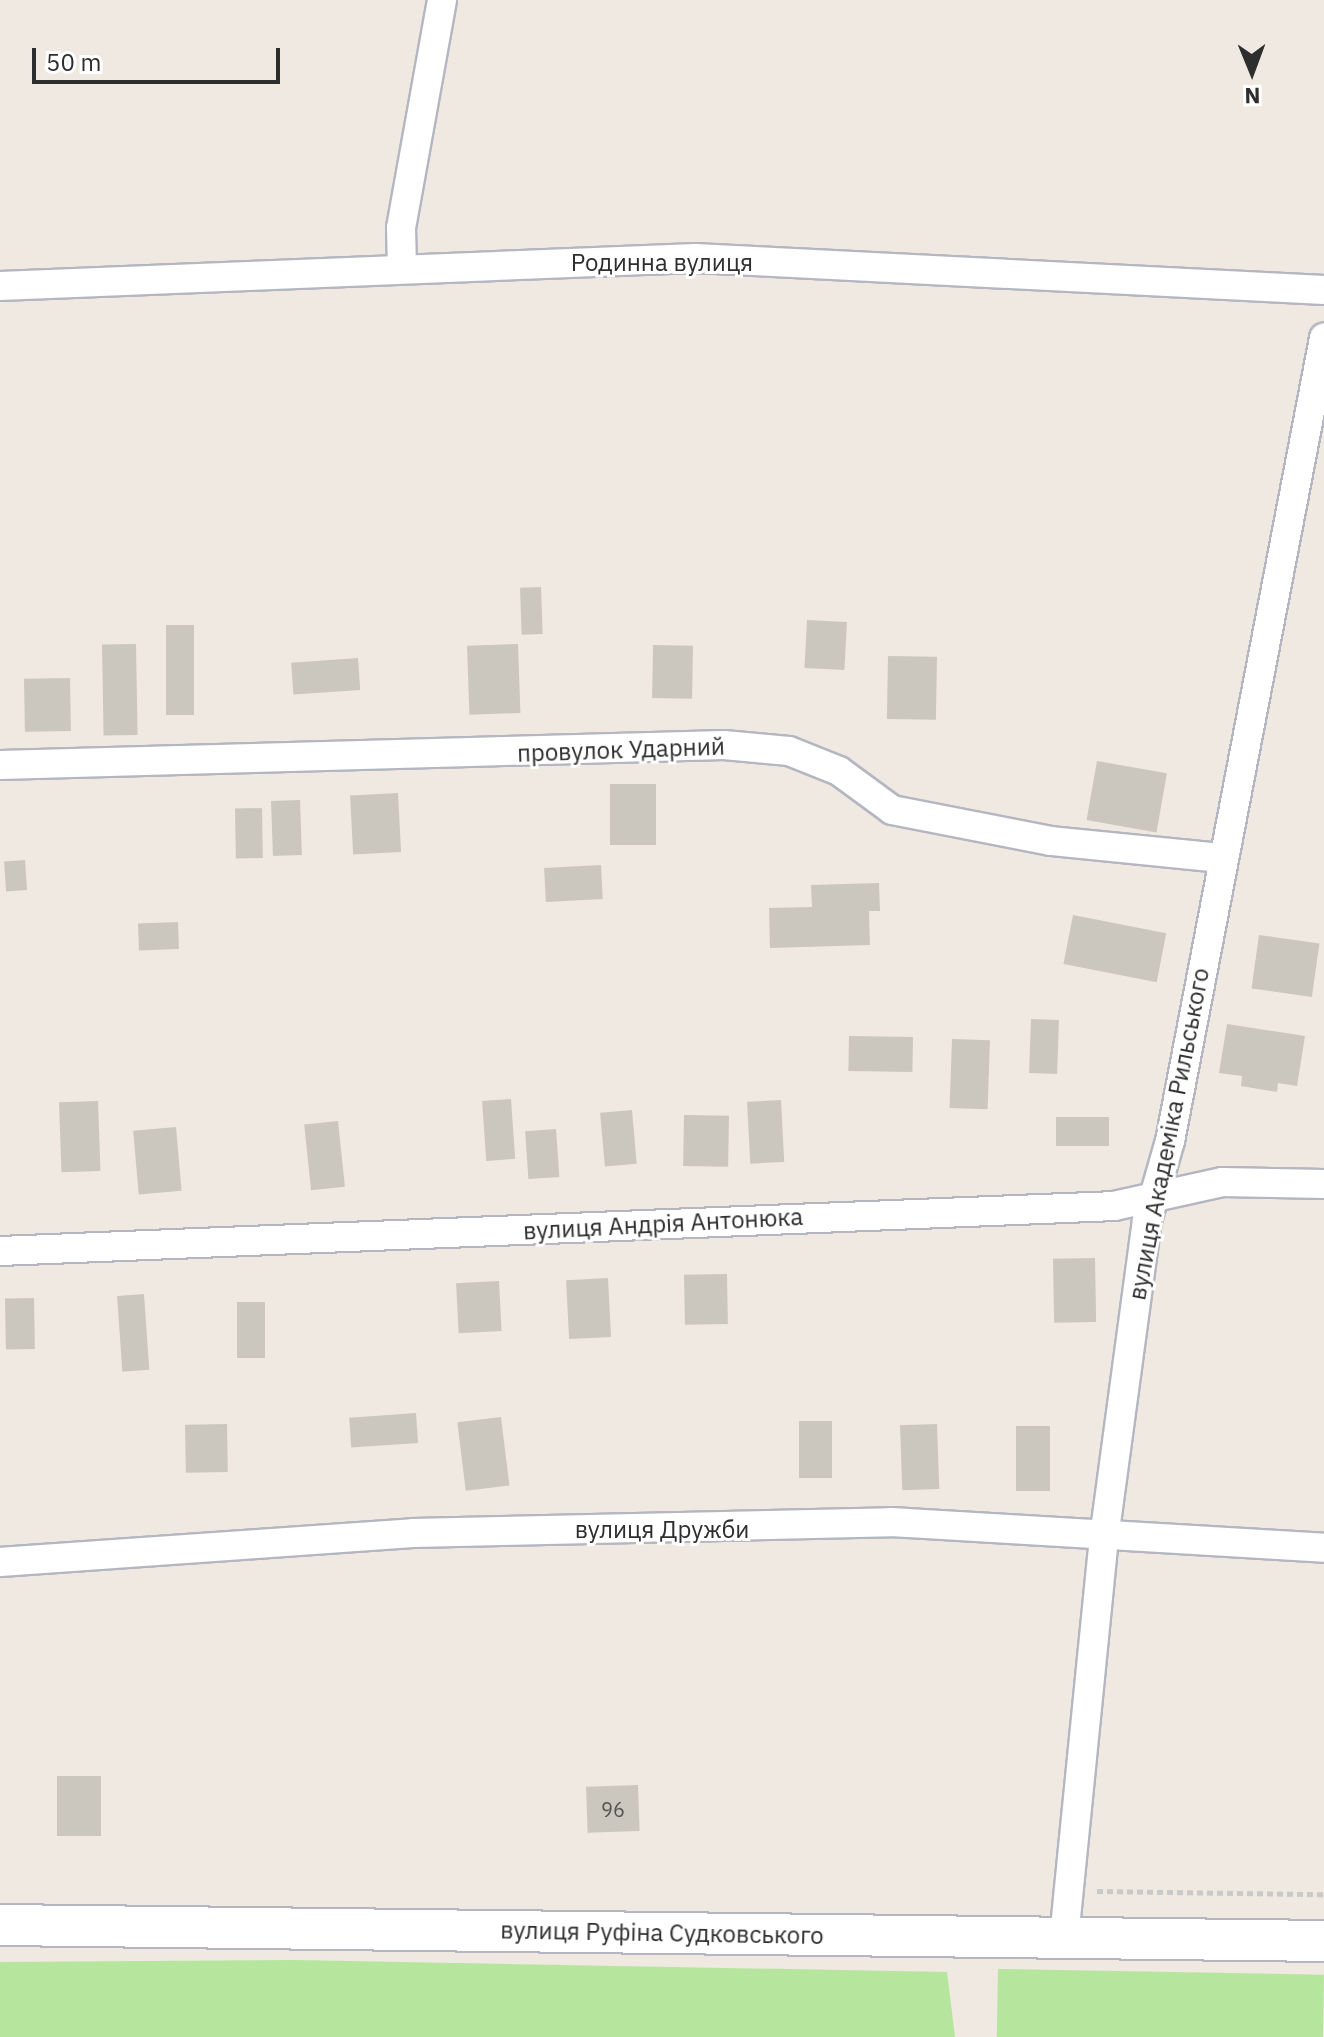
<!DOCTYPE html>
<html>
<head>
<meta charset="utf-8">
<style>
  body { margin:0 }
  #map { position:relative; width:1324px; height:2037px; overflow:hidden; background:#efe9e1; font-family:"IBM Plex Sans",sans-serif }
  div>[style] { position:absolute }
  .green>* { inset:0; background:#b6e59e; transform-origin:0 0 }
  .building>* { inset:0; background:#cbc7bf; transform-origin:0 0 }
  .path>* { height:5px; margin-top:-2.5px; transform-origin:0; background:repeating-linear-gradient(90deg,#c9c9c9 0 6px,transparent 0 10px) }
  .roads { filter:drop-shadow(2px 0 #b4b7c1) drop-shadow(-2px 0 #b4b7c1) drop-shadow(0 2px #b4b7c1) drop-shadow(0 -2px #b4b7c1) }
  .street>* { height:28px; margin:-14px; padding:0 14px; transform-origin:14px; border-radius:14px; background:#fff }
  .secondary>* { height:40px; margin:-20px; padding:0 20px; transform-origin:20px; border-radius:20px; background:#fff }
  span { translate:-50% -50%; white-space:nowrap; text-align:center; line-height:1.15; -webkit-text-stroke:6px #fff; paint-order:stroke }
  .number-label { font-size:20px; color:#555452 }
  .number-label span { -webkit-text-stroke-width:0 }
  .street-label { font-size:24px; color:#2e2e2e }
  .north { position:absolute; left:1212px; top:32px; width:80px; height:80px; -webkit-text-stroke:6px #fff; paint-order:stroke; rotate:179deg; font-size:22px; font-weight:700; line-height:32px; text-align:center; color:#2e2e2e }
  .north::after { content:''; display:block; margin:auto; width:28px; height:36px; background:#2e2e2e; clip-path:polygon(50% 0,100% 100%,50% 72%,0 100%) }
  .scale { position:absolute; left:32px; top:48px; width:248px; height:36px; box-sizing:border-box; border:4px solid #2e2e2e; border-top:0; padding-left:10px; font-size:24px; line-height:28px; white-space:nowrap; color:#2e2e2e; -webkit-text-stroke:6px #fff; paint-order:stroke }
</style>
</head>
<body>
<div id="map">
  <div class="green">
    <div style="clip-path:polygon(294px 1960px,947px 1972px,955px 2037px,0 2037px,0 1962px)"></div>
    <div style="left:998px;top:1969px;width:326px;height:68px;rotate:1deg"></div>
  </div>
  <div class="building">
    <div style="left:541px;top:587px;width:47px;height:21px;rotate:88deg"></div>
    <div style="left:807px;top:620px;width:40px;height:48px;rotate:3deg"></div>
    <div style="left:166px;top:625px;width:28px;height:90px"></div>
    <div style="left:136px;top:644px;width:91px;height:34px;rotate:89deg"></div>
    <div style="left:518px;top:644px;width:69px;height:51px;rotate:88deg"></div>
    <div style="left:653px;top:645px;width:40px;height:53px;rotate:1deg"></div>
    <div style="left:888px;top:656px;width:49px;height:63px;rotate:1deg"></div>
    <div style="left:358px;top:658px;width:32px;height:67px;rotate:86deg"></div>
    <div style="left:70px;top:678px;width:53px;height:46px;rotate:89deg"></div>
    <div style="left:1097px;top:761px;width:71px;height:60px;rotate:10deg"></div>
    <div style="left:610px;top:784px;width:46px;height:61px"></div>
    <div style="left:398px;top:793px;width:59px;height:48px;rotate:87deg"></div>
    <div style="left:300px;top:800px;width:55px;height:29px;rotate:88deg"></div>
    <div style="left:262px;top:808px;width:50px;height:27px;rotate:89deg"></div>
    <div style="left:25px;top:860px;width:30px;height:21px;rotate:86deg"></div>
    <div style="left:601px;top:865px;width:34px;height:57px;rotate:87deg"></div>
    <div style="clip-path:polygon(879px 883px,880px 911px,869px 911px,870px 945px,770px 948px,769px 908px,812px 907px,811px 885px)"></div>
    <div style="left:1073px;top:915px;width:95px;height:50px;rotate:11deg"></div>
    <div style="left:178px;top:922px;width:27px;height:40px;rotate:88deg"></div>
    <div style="left:1259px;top:935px;width:61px;height:54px;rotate:8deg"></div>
    <div style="left:1031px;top:1019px;width:28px;height:54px;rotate:2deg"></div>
    <div style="clip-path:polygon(1227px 1024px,1305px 1036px,1297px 1086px,1278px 1083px,1277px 1092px,1241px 1086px,1242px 1076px,1219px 1073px)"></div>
    <div style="left:849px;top:1036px;width:64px;height:35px;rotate:1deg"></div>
    <div style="left:952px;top:1039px;width:38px;height:69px;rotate:2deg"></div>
    <div style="left:511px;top:1099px;width:60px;height:29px;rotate:86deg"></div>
    <div style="left:781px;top:1100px;width:62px;height:34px;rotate:87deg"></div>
    <div style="left:98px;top:1101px;width:70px;height:39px;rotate:88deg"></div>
    <div style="left:632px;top:1110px;width:54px;height:32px;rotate:85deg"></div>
    <div style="left:684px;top:1115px;width:45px;height:51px;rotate:1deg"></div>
    <div style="left:1056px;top:1117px;width:53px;height:29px"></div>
    <div style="left:338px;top:1121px;width:66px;height:34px;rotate:84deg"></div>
    <div style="left:176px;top:1127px;width:64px;height:43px;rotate:85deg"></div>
    <div style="left:556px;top:1129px;width:48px;height:31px;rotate:86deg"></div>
    <div style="left:1095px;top:1258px;width:64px;height:42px;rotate:89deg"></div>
    <div style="left:727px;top:1274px;width:50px;height:43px;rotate:89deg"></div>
    <div style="left:608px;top:1278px;width:59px;height:42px;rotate:87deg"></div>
    <div style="left:499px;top:1281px;width:50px;height:43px;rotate:87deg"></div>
    <div style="left:144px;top:1294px;width:76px;height:27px;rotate:86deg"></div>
    <div style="left:34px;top:1298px;width:51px;height:29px;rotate:89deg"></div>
    <div style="left:237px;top:1302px;width:28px;height:56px"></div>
    <div style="left:416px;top:1413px;width:30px;height:67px;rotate:86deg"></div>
    <div style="left:501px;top:1417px;width:69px;height:44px;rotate:83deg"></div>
    <div style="left:799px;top:1421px;width:33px;height:57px"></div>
    <div style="left:227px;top:1424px;width:48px;height:42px;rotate:89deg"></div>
    <div style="left:937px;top:1424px;width:65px;height:37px;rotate:88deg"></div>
    <div style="left:1016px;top:1426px;width:34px;height:65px"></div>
    <div style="left:57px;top:1776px;width:44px;height:60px"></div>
    <div style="left:638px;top:1785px;width:46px;height:52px;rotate:88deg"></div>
  </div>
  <div class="path">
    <div style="left:1097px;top:1891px;width:227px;rotate:0.8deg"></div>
  </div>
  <div class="roads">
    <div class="street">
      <div style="left:402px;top:268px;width:40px;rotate:-91.4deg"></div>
      <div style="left:401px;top:228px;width:232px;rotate:-79.8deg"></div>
      <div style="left:0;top:286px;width:696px;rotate:-2.31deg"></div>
      <div style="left:695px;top:258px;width:630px;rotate:2.91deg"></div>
      <div style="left:0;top:765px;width:724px;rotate:-1.58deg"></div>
      <div style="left:724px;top:745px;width:65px;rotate:5.3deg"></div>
      <div style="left:789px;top:751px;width:54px;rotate:21.8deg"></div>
      <div style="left:839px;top:771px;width:66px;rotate:36.3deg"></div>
      <div style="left:892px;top:810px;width:162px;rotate:11deg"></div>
      <div style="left:1051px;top:841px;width:172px;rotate:5.7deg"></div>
      <div style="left:0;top:1251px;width:1115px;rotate:-2.31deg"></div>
      <div style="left:1114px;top:1206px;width:111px;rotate:-12.5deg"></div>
      <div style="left:1222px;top:1182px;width:102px;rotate:1.1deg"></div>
      <div style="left:0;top:1562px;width:414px;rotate:-4deg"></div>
      <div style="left:413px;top:1533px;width:478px;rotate:-1.3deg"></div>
      <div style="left:891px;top:1522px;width:434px;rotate:3.4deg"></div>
      <div style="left:1064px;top:1938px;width:402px;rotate:-84.3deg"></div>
      <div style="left:1104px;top:1538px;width:320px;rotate:-82.3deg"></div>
      <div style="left:1147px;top:1221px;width:83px;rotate:-74deg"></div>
      <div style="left:1170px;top:1141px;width:818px;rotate:-79.14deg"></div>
    </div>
    <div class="secondary">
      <div style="left:0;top:1925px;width:1324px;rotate:0.69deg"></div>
    </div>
  </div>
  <div class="number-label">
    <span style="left:613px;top:1809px">96</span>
  </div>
  <div class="street-label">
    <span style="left:662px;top:263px">Родинна вулиця</span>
    <span style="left:621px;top:750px;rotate:-2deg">провулок Ударний</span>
    <span style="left:1169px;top:1134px;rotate:-79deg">вулиця Академіка Рильського</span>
    <span style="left:663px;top:1224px;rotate:-3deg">вулиця Андрія Антонюка</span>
    <span style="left:662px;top:1530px">вулиця Дружби</span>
    <span style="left:662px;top:1933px;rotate:1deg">вулиця Руфіна Судковського</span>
  </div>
  <div class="north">N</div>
  <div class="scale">50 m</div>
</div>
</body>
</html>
